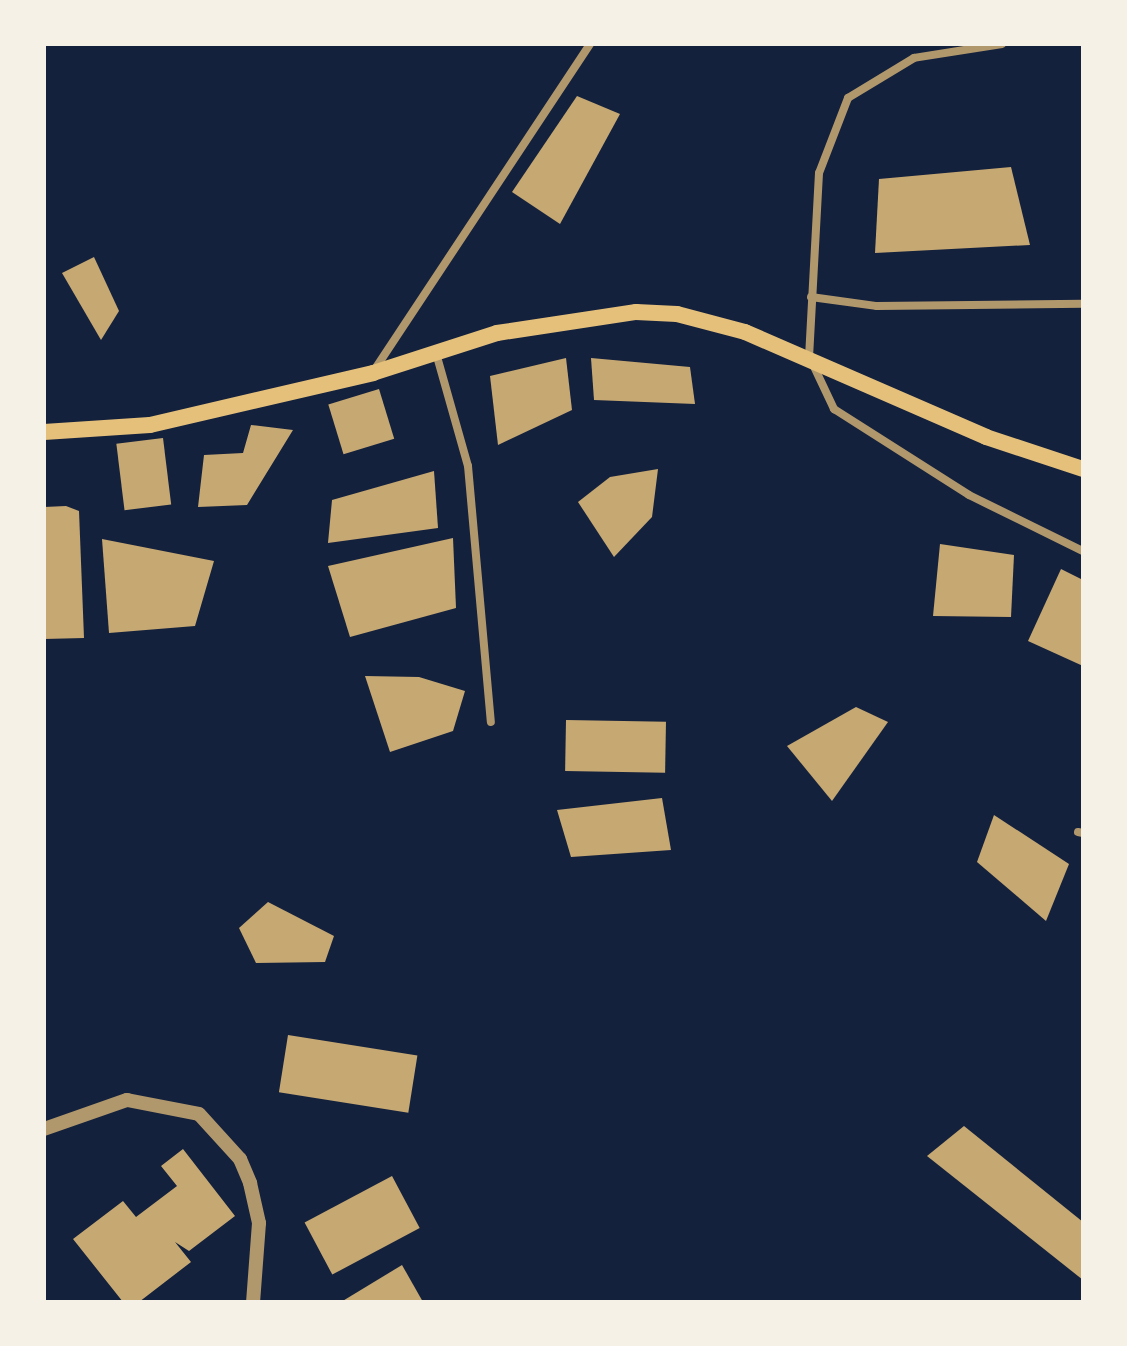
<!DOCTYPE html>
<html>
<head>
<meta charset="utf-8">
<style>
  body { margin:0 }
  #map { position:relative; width:1127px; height:1346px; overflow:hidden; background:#14213d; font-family:Manrope,sans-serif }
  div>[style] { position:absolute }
  .building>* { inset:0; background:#c6a872; transform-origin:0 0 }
  .minor>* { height:8px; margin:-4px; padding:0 4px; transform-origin:4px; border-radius:4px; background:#b1986c }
  .tertiary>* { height:14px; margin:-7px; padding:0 7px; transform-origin:7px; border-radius:7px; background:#b1986c }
  .secondary>* { height:16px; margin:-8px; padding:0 8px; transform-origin:8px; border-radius:8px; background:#e5c07b }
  span { translate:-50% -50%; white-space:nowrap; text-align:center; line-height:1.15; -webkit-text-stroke:8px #f6f1e7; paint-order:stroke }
  .frame { position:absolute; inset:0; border:46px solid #f6f1e7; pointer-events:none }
</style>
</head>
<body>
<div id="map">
  <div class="building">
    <div style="clip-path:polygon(577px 96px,620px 114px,560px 224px,512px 192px)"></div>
    <div style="clip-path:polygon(1011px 167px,1030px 245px,875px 253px,879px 179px)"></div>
    <div style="clip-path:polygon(94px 257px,119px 311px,101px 340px,62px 273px)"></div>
    <div style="clip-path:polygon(566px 358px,572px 410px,498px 445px,490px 376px)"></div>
    <div style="clip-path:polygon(591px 358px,690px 367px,695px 404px,594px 400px)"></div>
    <div style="left:379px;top:389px;width:52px;height:53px;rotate:73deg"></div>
    <div style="clip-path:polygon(251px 425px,293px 430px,247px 505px,198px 507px,204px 455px,243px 453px)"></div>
    <div style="left:163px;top:438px;width:67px;height:47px;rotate:83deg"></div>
    <div style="clip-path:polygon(658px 469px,652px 517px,614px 557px,578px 502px,610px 477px)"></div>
    <div style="clip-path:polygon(434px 471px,438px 528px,328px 543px,332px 500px)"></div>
    <div style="clip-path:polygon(66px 506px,79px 511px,84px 638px,44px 639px,44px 507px)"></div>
    <div style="clip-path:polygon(453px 538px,456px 608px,350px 637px,328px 566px)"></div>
    <div style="clip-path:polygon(102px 539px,214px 561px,195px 626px,109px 633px)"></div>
    <div style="clip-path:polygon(940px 544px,1014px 555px,1011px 617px,933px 616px)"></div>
    <div style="clip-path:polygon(1061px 569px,1083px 580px,1083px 666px,1028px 641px)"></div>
    <div style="clip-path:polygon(365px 676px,419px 677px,465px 691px,453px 731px,390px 752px)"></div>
    <div style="clip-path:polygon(856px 707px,888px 722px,832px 801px,787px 746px)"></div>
    <div style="left:566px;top:720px;width:100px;height:51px;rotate:1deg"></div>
    <div style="clip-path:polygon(662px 798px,671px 850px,571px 857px,557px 810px)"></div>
    <div style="clip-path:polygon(994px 815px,1069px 864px,1046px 921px,977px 862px)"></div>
    <div style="clip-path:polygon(268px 902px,334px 936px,325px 962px,256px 963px,239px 928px)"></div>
    <div style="left:288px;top:1035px;width:131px;height:58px;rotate:9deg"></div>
    <div style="clip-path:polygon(964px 1126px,1083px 1222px,1083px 1280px,927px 1156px)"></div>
    <div style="clip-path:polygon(183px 1149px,235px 1216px,189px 1251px,175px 1242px,191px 1262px,139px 1302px,123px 1302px,73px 1239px,123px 1201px,136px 1217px,177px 1186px,161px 1166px)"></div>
    <div style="left:392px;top:1176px;width:59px;height:99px;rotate:62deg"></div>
    <div style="clip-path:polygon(402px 1265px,423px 1302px,341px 1302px)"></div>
  </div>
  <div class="minor">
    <div style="left:1002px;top:44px;width:89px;rotate:171deg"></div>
    <div style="left:914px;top:58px;width:77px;rotate:148.8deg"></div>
    <div style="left:848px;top:98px;width:80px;rotate:111.1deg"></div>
    <div style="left:819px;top:173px;width:183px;rotate:93.1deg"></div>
    <div style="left:809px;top:356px;width:59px;rotate:64.7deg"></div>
    <div style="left:834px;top:409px;width:160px;rotate:32.5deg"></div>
    <div style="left:969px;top:495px;width:127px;rotate:26.2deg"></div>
    <div style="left:811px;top:297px;width:67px;rotate:7.8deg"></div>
    <div style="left:877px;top:306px;width:206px;rotate:-0.6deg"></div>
    <div style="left:436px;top:353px;width:117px;rotate:74.2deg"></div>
    <div style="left:468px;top:466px;width:257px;rotate:84.9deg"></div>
    <div style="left:375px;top:369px;width:390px;rotate:-56.5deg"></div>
    <div style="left:1078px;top:832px;width:5px;rotate:11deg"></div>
  </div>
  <div class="tertiary">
    <div style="left:44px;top:1129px;width:88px;rotate:-19.3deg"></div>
    <div style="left:127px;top:1100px;width:73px;rotate:11deg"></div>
    <div style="left:199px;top:1114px;width:61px;rotate:47.7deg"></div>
    <div style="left:240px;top:1159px;width:26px;rotate:67deg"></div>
    <div style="left:250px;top:1183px;width:41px;rotate:77.3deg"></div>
    <div style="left:259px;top:1223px;width:79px;rotate:94.3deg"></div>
  </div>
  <div class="secondary">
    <div style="left:44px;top:432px;width:106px;rotate:-3.8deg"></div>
    <div style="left:150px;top:425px;width:229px;rotate:-13.1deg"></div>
    <div style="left:373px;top:373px;width:130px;rotate:-17.9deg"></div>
    <div style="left:497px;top:333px;width:141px;rotate:-8.6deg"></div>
    <div style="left:636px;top:312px;width:41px;rotate:2.8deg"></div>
    <div style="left:677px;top:314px;width:70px;rotate:14.8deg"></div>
    <div style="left:745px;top:332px;width:263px;rotate:23.5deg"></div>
    <div style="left:986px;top:437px;width:102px;rotate:18.3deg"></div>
  </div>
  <div class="frame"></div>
</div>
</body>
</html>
